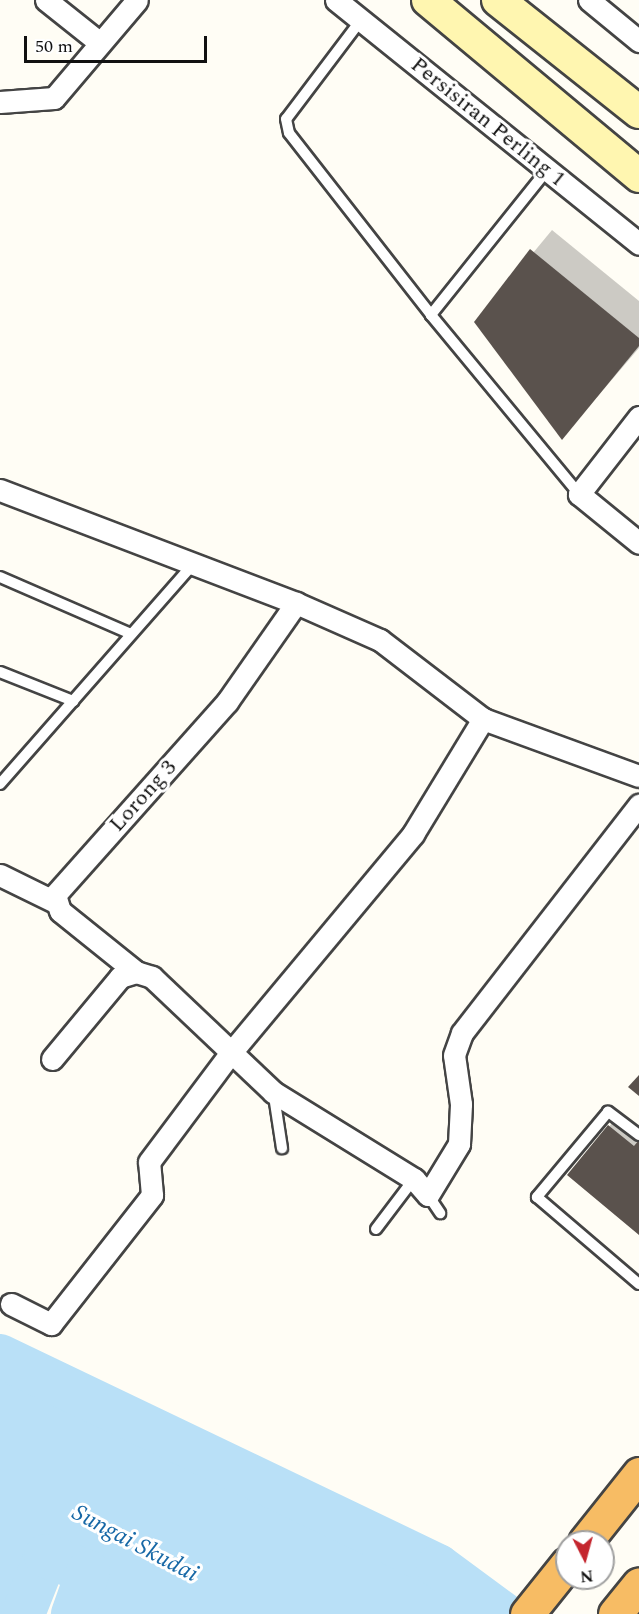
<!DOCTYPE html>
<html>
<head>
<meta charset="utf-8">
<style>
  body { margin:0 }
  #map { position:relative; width:639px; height:1614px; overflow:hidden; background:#fffdf5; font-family:Spectral,serif }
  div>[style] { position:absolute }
  .water>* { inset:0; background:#b9e0f7 }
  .shadow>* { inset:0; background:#0003 }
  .river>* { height:44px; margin:-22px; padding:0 22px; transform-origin:22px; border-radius:22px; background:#b9e0f7 }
  .building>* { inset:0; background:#5a524d }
  .roads { filter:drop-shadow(2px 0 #444) drop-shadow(-2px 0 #444) drop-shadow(0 2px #444) drop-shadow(0 -2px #444) }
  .service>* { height:10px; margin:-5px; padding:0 5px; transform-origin:5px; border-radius:5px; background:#fff }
  .minor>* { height:21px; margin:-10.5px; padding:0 10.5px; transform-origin:10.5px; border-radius:10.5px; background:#fff }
  .secondary>* { height:32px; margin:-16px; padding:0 16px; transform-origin:16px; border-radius:16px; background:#fff6b0 }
  .trunk>* { height:33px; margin:-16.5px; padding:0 16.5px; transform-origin:16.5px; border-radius:16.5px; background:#f7bc64 }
  span { translate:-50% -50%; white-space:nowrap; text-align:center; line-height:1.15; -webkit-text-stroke:6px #fff; paint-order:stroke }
  .street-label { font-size:22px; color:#111 }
  .water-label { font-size:24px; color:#1768a6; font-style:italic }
  .north { position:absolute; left:555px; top:1530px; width:60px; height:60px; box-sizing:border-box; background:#fff; border:2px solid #a0a0a0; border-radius:50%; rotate:174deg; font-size:16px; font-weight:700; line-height:24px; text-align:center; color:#111 }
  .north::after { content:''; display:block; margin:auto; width:21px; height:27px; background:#c4262e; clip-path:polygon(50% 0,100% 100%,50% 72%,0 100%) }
  .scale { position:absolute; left:24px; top:36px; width:183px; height:27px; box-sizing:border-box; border:3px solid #111; border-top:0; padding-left:8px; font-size:18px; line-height:21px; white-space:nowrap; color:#111; -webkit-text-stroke:4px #fff; paint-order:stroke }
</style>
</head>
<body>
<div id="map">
  <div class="water">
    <div style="clip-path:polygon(0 1357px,438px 1566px,503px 1614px,73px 1614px,88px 1572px,47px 1556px,23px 1614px,0 1614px)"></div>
  </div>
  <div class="shadow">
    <div style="clip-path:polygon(552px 230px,639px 301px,639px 348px,562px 438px,476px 322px)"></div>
    <div style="clip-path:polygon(612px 1123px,639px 1142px,639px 1233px,569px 1175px)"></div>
  </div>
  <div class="river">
    <div style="left:0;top:1356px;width:486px;rotate:25.6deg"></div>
    <div style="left:438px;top:1566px;width:81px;rotate:36.4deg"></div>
    <div style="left:23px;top:1614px;width:62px;rotate:-68.4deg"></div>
    <div style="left:46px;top:1556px;width:45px;rotate:20.9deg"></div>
    <div style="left:88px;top:1572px;width:45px;rotate:109.7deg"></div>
  </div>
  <div class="building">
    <div style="clip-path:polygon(530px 249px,639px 338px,639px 346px,562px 440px,474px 322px)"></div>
    <div style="clip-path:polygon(639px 1075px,639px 1096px,628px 1087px)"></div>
    <div style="clip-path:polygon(608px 1125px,634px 1146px,639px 1140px,639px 1235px,567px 1175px)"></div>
  </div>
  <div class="roads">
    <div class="service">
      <div style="left:361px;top:20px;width:124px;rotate:127.1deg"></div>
      <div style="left:286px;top:119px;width:14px;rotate:78deg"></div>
      <div style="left:289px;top:133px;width:231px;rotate:52deg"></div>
      <div style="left:547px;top:170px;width:186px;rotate:128.7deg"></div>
      <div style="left:431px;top:315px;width:232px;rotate:50.4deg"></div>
      <div style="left:0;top:577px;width:143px;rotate:23.5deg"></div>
      <div style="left:0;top:672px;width:79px;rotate:21.7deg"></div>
      <div style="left:0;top:784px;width:293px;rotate:-48.7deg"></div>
      <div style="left:274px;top:1096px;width:53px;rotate:81.3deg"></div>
      <div style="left:639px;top:1135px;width:39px;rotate:-143deg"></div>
      <div style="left:608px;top:1112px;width:111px;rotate:129.9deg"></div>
      <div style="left:537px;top:1197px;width:134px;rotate:40.5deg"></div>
      <div style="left:428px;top:1195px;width:22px;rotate:56deg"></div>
      <div style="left:376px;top:1229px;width:63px;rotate:-52.8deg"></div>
    </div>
    <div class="minor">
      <div style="left:46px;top:0;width:69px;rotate:38.5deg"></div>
      <div style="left:336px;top:0;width:389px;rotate:38.8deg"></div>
      <div style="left:589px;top:0;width:65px;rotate:39.4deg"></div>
      <div style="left:0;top:102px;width:54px;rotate:-4.2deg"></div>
      <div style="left:54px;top:98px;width:128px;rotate:-49.7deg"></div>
      <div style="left:639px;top:417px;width:98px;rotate:127.9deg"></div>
      <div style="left:579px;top:494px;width:77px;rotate:39.2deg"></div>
      <div style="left:0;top:490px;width:317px;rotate:20.9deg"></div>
      <div style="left:296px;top:603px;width:92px;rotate:23.8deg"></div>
      <div style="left:380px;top:640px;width:130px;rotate:37.5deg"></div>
      <div style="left:483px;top:719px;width:166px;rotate:20.1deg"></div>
      <div style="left:0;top:875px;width:61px;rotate:26.1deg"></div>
      <div style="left:136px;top:972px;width:97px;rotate:-141.2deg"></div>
      <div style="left:60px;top:911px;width:17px;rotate:-107deg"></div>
      <div style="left:55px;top:895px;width:259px;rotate:-48.3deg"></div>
      <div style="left:227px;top:702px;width:121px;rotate:-55.1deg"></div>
      <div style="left:52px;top:1059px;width:107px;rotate:-50.3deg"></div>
      <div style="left:120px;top:977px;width:17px;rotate:-17deg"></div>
      <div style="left:136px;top:972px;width:17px;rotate:17deg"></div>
      <div style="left:152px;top:977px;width:167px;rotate:43.5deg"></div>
      <div style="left:273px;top:1092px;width:166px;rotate:31.7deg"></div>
      <div style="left:414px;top:1179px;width:21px;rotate:49deg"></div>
      <div style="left:428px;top:1195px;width:60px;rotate:-58.7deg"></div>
      <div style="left:459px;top:1144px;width:40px;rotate:-87.1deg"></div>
      <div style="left:461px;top:1104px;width:49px;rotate:-98.1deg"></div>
      <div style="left:454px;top:1055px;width:23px;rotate:-70deg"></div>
      <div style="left:462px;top:1033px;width:289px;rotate:-52.2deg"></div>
      <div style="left:11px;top:1304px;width:45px;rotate:26.6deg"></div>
      <div style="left:51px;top:1324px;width:164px;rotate:-51.9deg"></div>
      <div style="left:152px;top:1195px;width:33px;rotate:-95deg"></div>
      <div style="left:149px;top:1162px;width:134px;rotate:-53.2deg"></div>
      <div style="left:229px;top:1055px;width:288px;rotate:-50.2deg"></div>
      <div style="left:413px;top:834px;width:135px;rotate:-58.7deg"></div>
    </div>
    <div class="secondary">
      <div style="left:428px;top:0;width:275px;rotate:39.8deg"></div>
      <div style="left:498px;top:0;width:180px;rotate:38.5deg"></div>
    </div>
    <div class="trunk">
      <div style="left:585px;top:1542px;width:87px;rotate:-51.5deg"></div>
      <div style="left:527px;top:1614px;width:64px;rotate:-51.3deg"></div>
      <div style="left:615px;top:1614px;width:38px;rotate:-51deg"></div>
    </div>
  </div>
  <div class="street-label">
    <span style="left:488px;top:122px;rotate:39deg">Persisiran Perling 1</span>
    <span style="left:143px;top:796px;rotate:-48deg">Lorong 3</span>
  </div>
  <div class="water-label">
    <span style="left:135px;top:1544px;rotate:28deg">Sungai Skudai</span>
  </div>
  <div class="north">N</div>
  <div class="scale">50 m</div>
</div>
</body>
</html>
